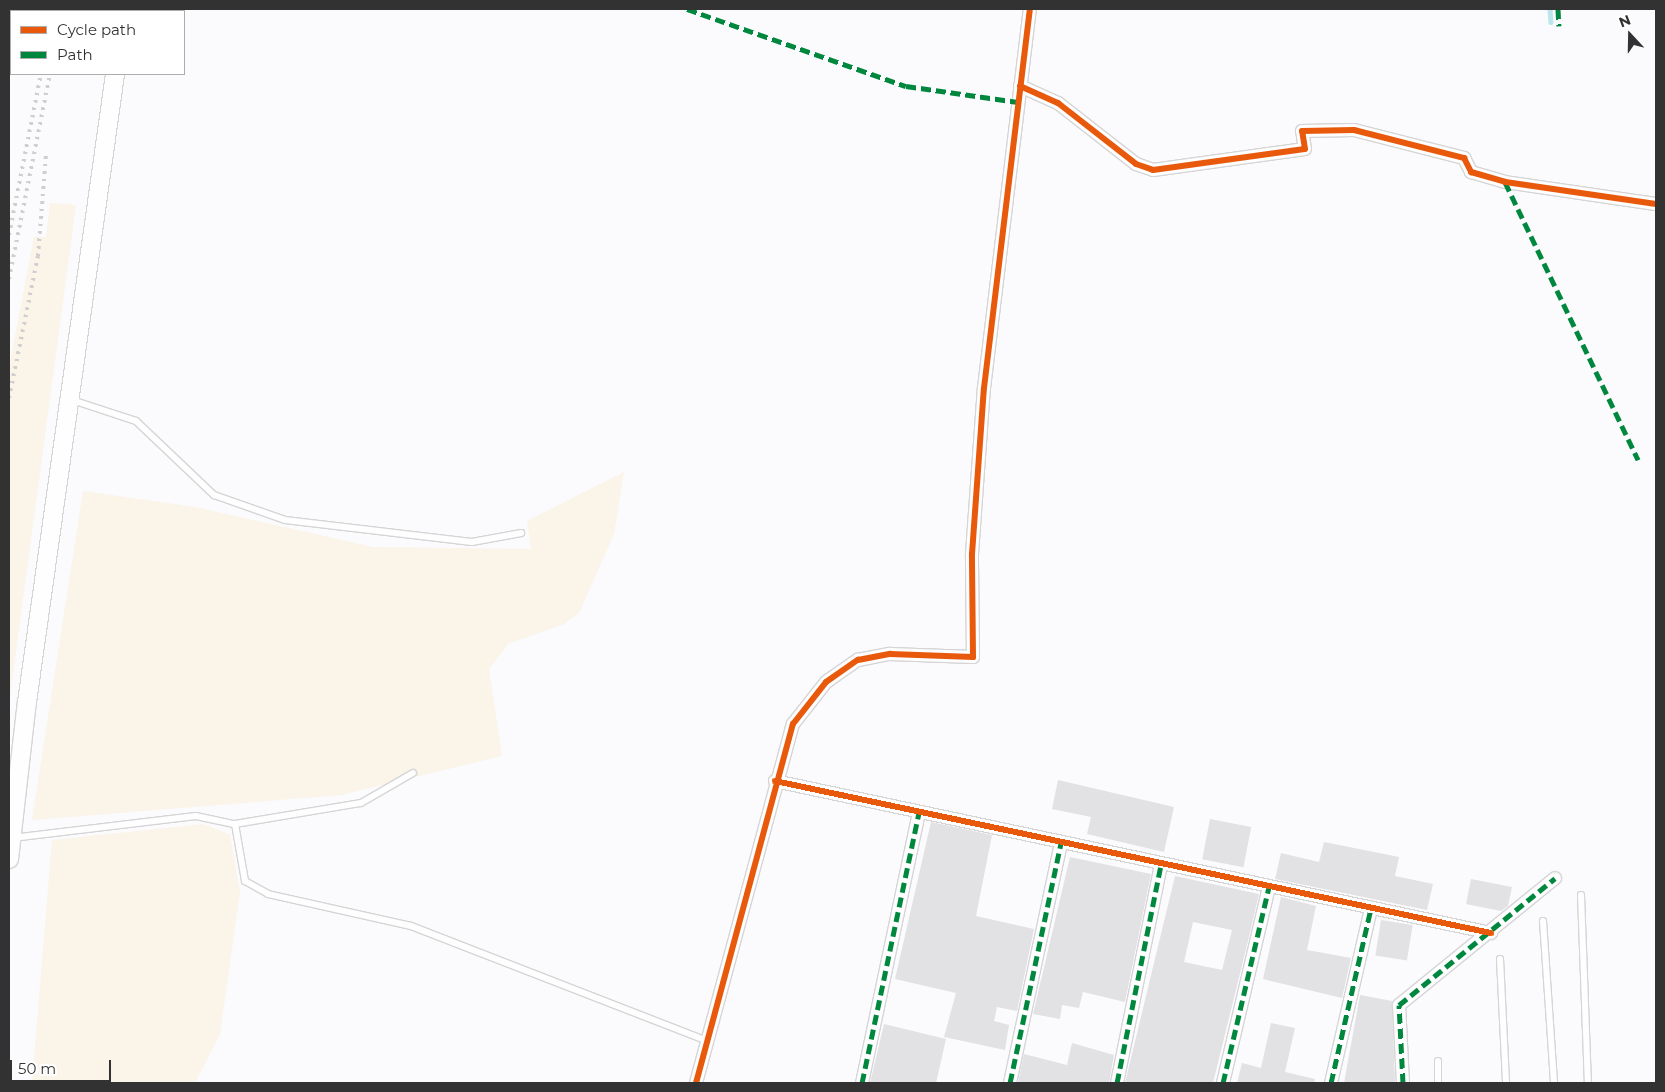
<!DOCTYPE html>
<html>
<head>
<meta charset="utf-8">
<style>
  body { margin:0 }
  #map { position:relative; width:1665px; height:1092px; overflow:hidden; background:#fbfafc; font-family:Montserrat,sans-serif }
  div>[style] { position:absolute }
  .industrial>* { inset:0; background:#faf4e9 }
  .stream>* { height:4.5px; margin:-2.25px; padding:0 2.25px; transform-origin:2.25px; border-radius:2.25px; background:#bbe6ed }
  .building>* { inset:0; background:#e2e1e3; transform-origin:0 0 }
  .roads { filter:drop-shadow(1px 0 #d6d5d6) drop-shadow(-1px 0 #d6d5d6) drop-shadow(0 1px #d6d5d6) drop-shadow(0 -1px #d6d5d6) }
  .service>* { height:6px; margin:-3px; padding:0 3px; transform-origin:3px; border-radius:3px; background:#fefeff }
  .minor>* { height:12px; margin:-6px; padding:0 6px; transform-origin:6px; border-radius:6px; background:#fefeff }
  .secondary>* { height:18px; margin:-9px; padding:0 9px; transform-origin:9px; border-radius:9px; background:#fefeff }
  .rail>* { height:4px; margin-top:-2px; transform-origin:0; background:repeating-linear-gradient(90deg,#d0cfd0 0 2.5px,transparent 0 7.5px) }
  .quiet>* { height:5px; margin-top:-2.5px; transform-origin:0; background:repeating-linear-gradient(90deg,#00873e 0 10px,transparent 0 15px) }
  .cycleway>* { height:6px; margin:-3px; padding:0 3px; transform-origin:3px; border-radius:3px; background:#e8590c }
  span { translate:-50% -50%; white-space:nowrap; text-align:center; line-height:1.15; -webkit-text-stroke:4px #fff; paint-order:stroke }
  .frame { position:absolute; inset:0; border:10px solid #333233; pointer-events:none }
  .legend { position:absolute; left:10px; top:10px; width:175px; height:65px; box-sizing:border-box; background:#fff; border:1px solid #adadad; margin:0; padding:6px 9px; list-style:none; font-size:15px; color:#333233 }
  .legend li { display:flex; align-items:center; gap:10px; height:25px }
  .legend b { width:25px; border:1px solid #adadad }
  .north { position:absolute; left:1605px; top:10px; width:50px; height:50px; -webkit-text-stroke:4px #fff; paint-order:stroke; rotate:339deg; font-size:14px; font-weight:700; line-height:20px; text-align:center; color:#333233 }
  .north::after { content:''; display:block; margin:auto; width:18px; height:22px; background:#333233; clip-path:polygon(50% 0,100% 100%,50% 72%,0 100%) }
  .scale { position:absolute; left:10px; top:1060px; width:101px; height:22px; box-sizing:border-box; border:2px solid #333233; border-top:0; padding-left:6px; font-size:15px; line-height:18px; white-space:nowrap; color:#333233; -webkit-text-stroke:4px #fff; paint-order:stroke }
</style>
</head>
<body>
<div id="map">
  <div class="industrial">
    <div style="clip-path:polygon(50px 203px,76px 205px,9px 704px,9px 367px,34px 237px,46px 237px)"></div>
    <div style="clip-path:polygon(624px 472px,614px 534px,579px 613px,564px 624px,508px 644px,489px 669px,502px 756px,341px 795px,32px 820px,83px 491px,195px 507px,373px 547px,531px 549px,527px 521px)"></div>
    <div style="clip-path:polygon(204px 824px,230px 835px,240px 892px,220px 1034px,195px 1083px,32px 1083px,52px 840px)"></div>
  </div>
  <div class="stream">
    <div style="left:1550px;top:9px;width:13px;rotate:86deg"></div>
  </div>
  <div class="building">
    <div style="clip-path:polygon(1058px 780px,1174px 807px,1164px 852px,1087px 834px,1091px 817px,1052px 809px)"></div>
    <div style="left:1210px;top:819px;width:42px;height:41px;rotate:11deg"></div>
    <div style="clip-path:polygon(931px 822px,992px 835px,976px 916px,1034px 929px,1017px 1011px,997px 1007px,994px 1021px,1009px 1025px,1005px 1050px,944px 1037px,956px 993px,895px 979px)"></div>
    <div style="clip-path:polygon(1324px 842px,1399px 857px,1395px 876px,1433px 884px,1427px 910px,1275px 879px,1281px 853px,1319px 862px)"></div>
    <div style="clip-path:polygon(1070px 857px,1151px 874px,1125px 1002px,1083px 992px,1079px 1008px,1062px 1005px,1060px 1019px,1033px 1014px)"></div>
    <div style="clip-path:polygon(evenodd,1175px 876px,1259px 894px,1248px 941px,1213px 1083px,1125px 1083px,1175px 876px,1193px 922px,1232px 930px,1222px 970px,1184px 962px,1193px 922px)"></div>
    <div style="clip-path:polygon(1471px 879px,1512px 887px,1508px 906px,1501px 911px,1466px 904px)"></div>
    <div style="clip-path:polygon(1281px 897px,1316px 906px,1307px 950px,1351px 958px,1342px 998px,1263px 979px)"></div>
    <div style="left:1381px;top:920px;width:32px;height:36px;rotate:9deg"></div>
    <div style="clip-path:polygon(1360px 995px,1392px 1001px,1395px 1083px,1344px 1083px)"></div>
    <div style="clip-path:polygon(1271px 1023px,1295px 1028px,1285px 1072px,1315px 1079px,1314px 1083px,1237px 1083px,1242px 1063px,1261px 1068px)"></div>
    <div style="clip-path:polygon(884px 1024px,946px 1039px,936px 1083px,870px 1083px)"></div>
    <div style="clip-path:polygon(1072px 1043px,1114px 1055px,1109px 1083px,1018px 1083px,1024px 1054px,1067px 1065px)"></div>
  </div>
  <div class="roads">
    <div class="service">
      <div style="left:72px;top:400px;width:67px;rotate:18.2deg"></div>
      <div style="left:136px;top:421px;width:108px;rotate:43.5deg"></div>
      <div style="left:214px;top:495px;width:75px;rotate:19.4deg"></div>
      <div style="left:285px;top:520px;width:188px;rotate:6.7deg"></div>
      <div style="left:472px;top:542px;width:50px;rotate:-10.4deg"></div>
      <div style="left:235px;top:824px;width:58px;rotate:80deg"></div>
      <div style="left:245px;top:881px;width:26px;rotate:29deg"></div>
      <div style="left:268px;top:894px;width:147px;rotate:12.6deg"></div>
      <div style="left:411px;top:926px;width:315px;rotate:21.2deg"></div>
      <div style="left:12px;top:838px;width:185px;rotate:-6.8deg"></div>
      <div style="left:196px;top:816px;width:40px;rotate:12deg"></div>
      <div style="left:235px;top:824px;width:128px;rotate:-9.5deg"></div>
      <div style="left:361px;top:803px;width:60px;rotate:-30deg"></div>
      <div style="left:1581px;top:895px;width:188px;rotate:87.9deg"></div>
      <div style="left:1543px;top:921px;width:162px;rotate:86.1deg"></div>
      <div style="left:1500px;top:959px;width:124px;rotate:87.2deg"></div>
      <div style="left:1438px;top:1061px;width:22px;rotate:90deg"></div>
    </div>
    <div class="minor">
      <div style="left:1020px;top:86px;width:42px;rotate:24.1deg"></div>
      <div style="left:1058px;top:103px;width:99px;rotate:38deg"></div>
      <div style="left:1136px;top:164px;width:18px;rotate:19deg"></div>
      <div style="left:1153px;top:170px;width:153px;rotate:-7.9deg"></div>
      <div style="left:1305px;top:149px;width:18px;rotate:-99deg"></div>
      <div style="left:1302px;top:131px;width:52px;rotate:-1.1deg"></div>
      <div style="left:1354px;top:130px;width:114px;rotate:14.3deg"></div>
      <div style="left:1464px;top:158px;width:16px;rotate:63deg"></div>
      <div style="left:1471px;top:172px;width:35px;rotate:16deg"></div>
      <div style="left:1505px;top:182px;width:153px;rotate:8.3deg"></div>
      <div style="left:775px;top:781px;width:732px;rotate:11.99deg"></div>
      <div style="left:696px;top:1083px;width:372px;rotate:-74.9deg"></div>
      <div style="left:793px;top:724px;width:53px;rotate:-51.8deg"></div>
      <div style="left:826px;top:682px;width:39px;rotate:-35deg"></div>
      <div style="left:858px;top:660px;width:33px;rotate:-11deg"></div>
      <div style="left:890px;top:654px;width:83px;rotate:2.1deg"></div>
      <div style="left:973px;top:657px;width:103px;rotate:-90.6deg"></div>
      <div style="left:972px;top:554px;width:166px;rotate:-85.9deg"></div>
      <div style="left:984px;top:388px;width:382px;rotate:-83.1deg"></div>
      <div style="left:862px;top:1083px;width:276px;rotate:-78.1deg"></div>
      <div style="left:1010px;top:1083px;width:245px;rotate:-78deg"></div>
      <div style="left:1117px;top:1083px;width:223px;rotate:-78.6deg"></div>
      <div style="left:1223px;top:1083px;width:201px;rotate:-76.8deg"></div>
      <div style="left:1331px;top:1083px;width:180px;rotate:-77.1deg"></div>
      <div style="left:1403px;top:1083px;width:78px;rotate:-92.9deg"></div>
      <div style="left:1399px;top:1005px;width:201px;rotate:-39.1deg"></div>
    </div>
    <div class="secondary">
      <div style="left:127px;top:11px;width:2px;rotate:-90deg"></div>
      <div style="left:9px;top:859px;width:158px;rotate:-83.5deg"></div>
      <div style="left:27px;top:702px;width:634px;rotate:-82.02deg"></div>
    </div>
  </div>
  <div class="rail">
    <div style="left:53px;top:11px;width:2px;rotate:-90deg"></div>
    <div style="left:62px;top:11px;width:2px;rotate:-90deg"></div>
    <div style="left:103px;top:11px;width:3px;rotate:-45deg"></div>
    <div style="left:61px;top:75px;width:1px;rotate:-90deg"></div>
    <div style="left:9px;top:235px;width:164px;rotate:-78.8deg"></div>
    <div style="left:9px;top:279px;width:209px;rotate:-78.7deg"></div>
    <div style="left:9px;top:398px;width:145px;rotate:-78.5deg"></div>
    <div style="left:38px;top:256px;width:102px;rotate:-85.5deg"></div>
  </div>
  <div class="quiet">
    <div style="left:687px;top:9px;width:232px;rotate:19.4deg"></div>
    <div style="left:906px;top:86px;width:113px;rotate:8.1deg"></div>
    <div style="left:1558px;top:9px;width:17px;rotate:87deg"></div>
    <div style="left:1505px;top:182px;width:308px;rotate:64.4deg"></div>
    <div style="left:862px;top:1083px;width:276px;rotate:-78.1deg"></div>
    <div style="left:1010px;top:1083px;width:245px;rotate:-78deg"></div>
    <div style="left:1117px;top:1083px;width:223px;rotate:-78.6deg"></div>
    <div style="left:1223px;top:1083px;width:201px;rotate:-76.8deg"></div>
    <div style="left:1331px;top:1083px;width:180px;rotate:-77.1deg"></div>
    <div style="left:1403px;top:1083px;width:78px;rotate:-92.9deg"></div>
    <div style="left:1399px;top:1005px;width:201px;rotate:-39.1deg"></div>
  </div>
  <div class="cycleway">
    <div style="left:1020px;top:86px;width:42px;rotate:24.1deg"></div>
    <div style="left:1058px;top:103px;width:99px;rotate:38deg"></div>
    <div style="left:1136px;top:164px;width:18px;rotate:19deg"></div>
    <div style="left:1153px;top:170px;width:153px;rotate:-7.9deg"></div>
    <div style="left:1305px;top:149px;width:18px;rotate:-99deg"></div>
    <div style="left:1302px;top:131px;width:52px;rotate:-1.1deg"></div>
    <div style="left:1354px;top:130px;width:114px;rotate:14.3deg"></div>
    <div style="left:1464px;top:158px;width:16px;rotate:63deg"></div>
    <div style="left:1471px;top:172px;width:35px;rotate:16deg"></div>
    <div style="left:1505px;top:182px;width:153px;rotate:8.3deg"></div>
    <div style="left:775px;top:781px;width:732px;rotate:11.99deg"></div>
    <div style="left:696px;top:1083px;width:372px;rotate:-74.9deg"></div>
    <div style="left:793px;top:724px;width:53px;rotate:-51.8deg"></div>
    <div style="left:826px;top:682px;width:39px;rotate:-35deg"></div>
    <div style="left:858px;top:660px;width:33px;rotate:-11deg"></div>
    <div style="left:890px;top:654px;width:83px;rotate:2.1deg"></div>
    <div style="left:973px;top:657px;width:103px;rotate:-90.6deg"></div>
    <div style="left:972px;top:554px;width:166px;rotate:-85.9deg"></div>
    <div style="left:984px;top:388px;width:382px;rotate:-83.1deg"></div>
  </div>
  <div class="frame"></div>
  <ul class="legend">
  <li><b style="height:6px;background:#e8590c"></b>Cycle path</li>
  <li><b style="height:6px;background:#00873e"></b>Path</li>
  </ul>
  <div class="north">N</div>
  <div class="scale">50 m</div>
</div>
</body>
</html>
